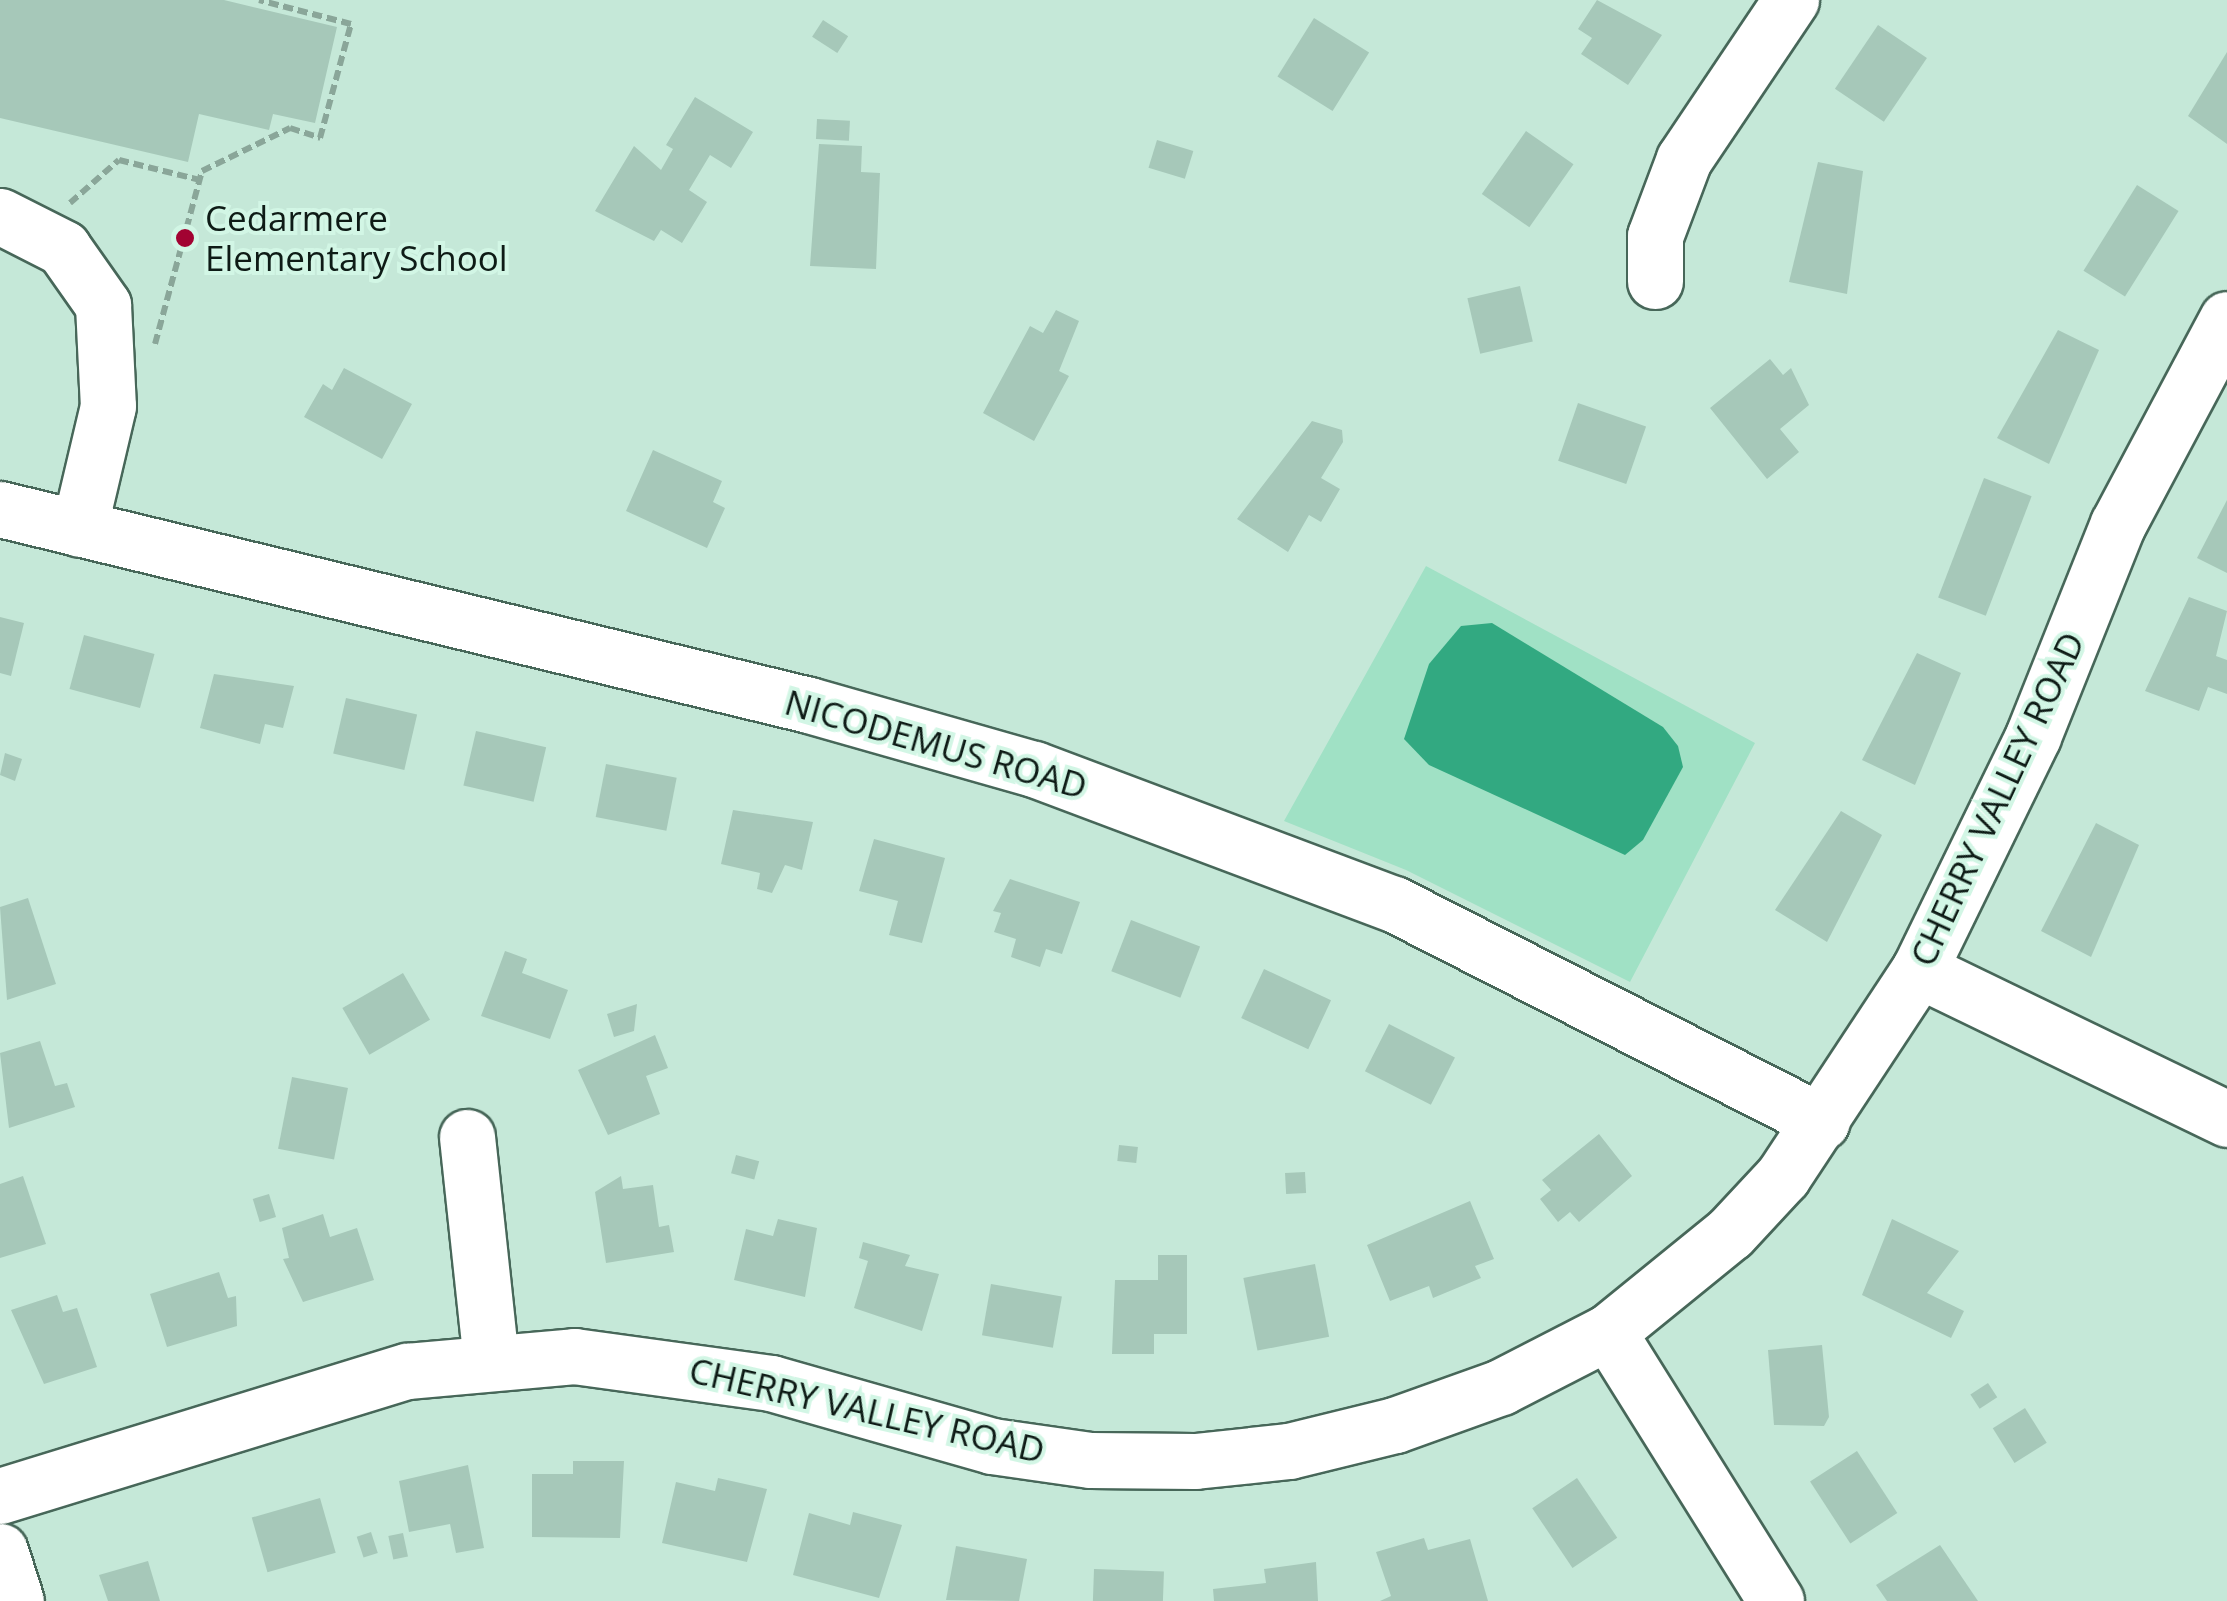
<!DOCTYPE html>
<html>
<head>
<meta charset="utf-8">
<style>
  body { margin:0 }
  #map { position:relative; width:2227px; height:1601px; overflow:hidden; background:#c5e8d8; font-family:"Open Sans",sans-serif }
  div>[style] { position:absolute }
  .green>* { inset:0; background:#a0e1c5 }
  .water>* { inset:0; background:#32a981 }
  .building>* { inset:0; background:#a6c8b9; transform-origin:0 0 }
  .path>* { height:6px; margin-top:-3px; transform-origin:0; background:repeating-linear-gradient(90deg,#8aa699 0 10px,transparent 0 15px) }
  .roads { filter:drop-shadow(2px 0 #476759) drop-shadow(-2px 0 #476759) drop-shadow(0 2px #476759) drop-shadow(0 -2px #476759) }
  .minor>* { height:55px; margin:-27.5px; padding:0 27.5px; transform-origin:27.5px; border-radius:27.5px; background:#fff }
  .dots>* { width:28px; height:28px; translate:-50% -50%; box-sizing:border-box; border:5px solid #d2f6e5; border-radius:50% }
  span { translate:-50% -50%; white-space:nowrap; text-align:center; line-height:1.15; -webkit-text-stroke:8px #d2f6e5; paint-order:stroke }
  .poi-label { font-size:35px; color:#0e1b16 }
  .left { translate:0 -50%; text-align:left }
  .street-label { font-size:35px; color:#0e1b16 }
</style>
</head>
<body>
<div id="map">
  <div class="green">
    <div style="clip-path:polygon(1426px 566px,1755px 743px,1630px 982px,1406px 870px,1284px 821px)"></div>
  </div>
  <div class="water">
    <div style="clip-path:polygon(1492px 623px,1663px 727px,1678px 746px,1683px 767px,1643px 840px,1625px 855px,1429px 765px,1404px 739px,1429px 664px,1461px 626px)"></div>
  </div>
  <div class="building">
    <div style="clip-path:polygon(0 0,224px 0,337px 27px,315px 123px,273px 114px,269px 130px,199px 114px,188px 162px,0 118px)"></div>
    <div style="clip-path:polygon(1597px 0,1662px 35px,1628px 85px,1581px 54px,1592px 38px,1578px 29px)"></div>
    <div style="left:1314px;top:18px;width:65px;height:69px;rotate:32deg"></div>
    <div style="left:823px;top:20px;width:30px;height:20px;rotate:33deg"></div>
    <div style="left:1878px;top:25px;width:59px;height:77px;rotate:34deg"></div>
    <div style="clip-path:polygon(2227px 52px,2227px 144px,2188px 116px)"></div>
    <div style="clip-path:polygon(695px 97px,753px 132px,731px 168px,710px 155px,689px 190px,707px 202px,682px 243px,661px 230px,654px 241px,595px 211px,634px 146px,661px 170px,673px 149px,666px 145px)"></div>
    <div style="left:817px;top:119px;width:33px;height:20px;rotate:3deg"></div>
    <div style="left:1526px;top:131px;width:58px;height:77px;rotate:35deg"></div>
    <div style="left:1157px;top:140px;width:38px;height:29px;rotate:17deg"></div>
    <div style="clip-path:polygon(819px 144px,862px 146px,861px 172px,880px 173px,876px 269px,810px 266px)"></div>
    <div style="clip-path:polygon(1818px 162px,1863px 171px,1847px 294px,1789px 282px)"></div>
    <div style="left:2137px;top:185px;width:49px;height:101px;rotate:32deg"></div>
    <div style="left:1520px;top:286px;width:57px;height:54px;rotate:77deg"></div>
    <div style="clip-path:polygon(1056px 310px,1079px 321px,1059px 371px,1069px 376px,1034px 441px,983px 413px,1030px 326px,1043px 333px)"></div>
    <div style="clip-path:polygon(2058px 330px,2099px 350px,2049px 464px,1997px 438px)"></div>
    <div style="clip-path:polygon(1770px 359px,1783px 375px,1791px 368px,1809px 405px,1780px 429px,1799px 452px,1767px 479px,1710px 408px)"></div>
    <div style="clip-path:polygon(344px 368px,412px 404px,382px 459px,304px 417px,323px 384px,332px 390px)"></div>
    <div style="left:1578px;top:403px;width:72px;height:61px;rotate:19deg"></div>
    <div style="clip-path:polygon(1312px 421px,1342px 430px,1343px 442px,1321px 478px,1340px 489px,1321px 522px,1309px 515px,1288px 552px,1237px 519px)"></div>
    <div style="clip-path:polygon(653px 450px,722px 481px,713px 502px,725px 508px,707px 548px,626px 511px)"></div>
    <div style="left:1984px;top:478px;width:51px;height:128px;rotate:21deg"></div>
    <div style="clip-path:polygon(2227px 500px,2227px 573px,2197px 558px)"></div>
    <div style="clip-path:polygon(2189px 597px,2227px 611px,2216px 656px,2227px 660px,2227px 694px,2208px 687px,2199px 711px,2145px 691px)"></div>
    <div style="clip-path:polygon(0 617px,24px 623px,11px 676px,0 673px)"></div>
    <div style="left:84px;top:635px;width:73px;height:56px;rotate:15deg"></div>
    <div style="clip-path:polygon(1917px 653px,1961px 673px,1915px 785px,1862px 760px)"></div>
    <div style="clip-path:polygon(214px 674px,294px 686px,283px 728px,265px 724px,260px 744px,200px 728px)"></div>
    <div style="left:346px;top:698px;width:73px;height:57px;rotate:13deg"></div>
    <div style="left:476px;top:731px;width:72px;height:56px;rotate:13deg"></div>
    <div style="clip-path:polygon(5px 753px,22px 759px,15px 781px,0 775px)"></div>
    <div style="left:606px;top:764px;width:72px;height:54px;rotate:11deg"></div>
    <div style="clip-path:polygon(733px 810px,813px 822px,802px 870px,785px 865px,772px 893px,757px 889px,760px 873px,721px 864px)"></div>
    <div style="clip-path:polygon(1841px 811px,1882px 835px,1827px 942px,1775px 910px)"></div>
    <div style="clip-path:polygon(2096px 823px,2139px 845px,2091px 957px,2041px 931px)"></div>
    <div style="clip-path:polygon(874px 839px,945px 858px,922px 943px,889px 935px,898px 901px,859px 891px)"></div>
    <div style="clip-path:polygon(1010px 879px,1080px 902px,1062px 954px,1046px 949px,1040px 967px,1011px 957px,1016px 939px,994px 932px,1001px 913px,993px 911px)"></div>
    <div style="clip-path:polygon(28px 898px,56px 984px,7px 1000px,0 907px)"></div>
    <div style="left:1131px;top:920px;width:74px;height:55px;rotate:21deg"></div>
    <div style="clip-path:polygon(505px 951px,527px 959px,522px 973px,568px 990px,550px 1039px,481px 1016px)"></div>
    <div style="left:1264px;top:969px;width:74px;height:54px;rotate:25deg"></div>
    <div style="left:403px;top:973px;width:54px;height:70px;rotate:60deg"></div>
    <div style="clip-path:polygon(637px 1004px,634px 1031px,614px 1037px,607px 1014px)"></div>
    <div style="left:1389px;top:1024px;width:74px;height:53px;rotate:27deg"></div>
    <div style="clip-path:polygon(655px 1035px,668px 1068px,646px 1076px,660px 1114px,608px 1135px,578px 1070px)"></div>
    <div style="clip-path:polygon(40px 1041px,55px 1086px,67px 1083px,75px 1107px,9px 1128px,0 1053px)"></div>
    <div style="left:292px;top:1077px;width:57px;height:73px;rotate:11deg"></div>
    <div style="clip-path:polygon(1599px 1134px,1632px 1176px,1579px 1222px,1570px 1212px,1558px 1222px,1540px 1199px,1551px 1190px,1542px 1180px)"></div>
    <div style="left:1119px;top:1145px;width:19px;height:16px;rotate:6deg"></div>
    <div style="left:736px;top:1155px;width:24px;height:19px;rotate:15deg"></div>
    <div style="left:1305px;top:1172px;width:21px;height:20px;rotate:87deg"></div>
    <div style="clip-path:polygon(23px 1176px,46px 1244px,0 1258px,0 1184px)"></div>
    <div style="clip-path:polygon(621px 1176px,623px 1189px,653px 1185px,659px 1227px,669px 1225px,674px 1252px,606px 1263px,595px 1192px)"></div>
    <div style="left:269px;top:1194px;width:24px;height:17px;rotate:73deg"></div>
    <div style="clip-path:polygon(1470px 1201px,1494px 1259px,1475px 1266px,1481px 1278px,1433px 1298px,1429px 1286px,1390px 1301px,1367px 1245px)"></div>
    <div style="clip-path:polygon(323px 1214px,330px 1237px,357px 1228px,374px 1280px,303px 1302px,283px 1259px,289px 1258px,282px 1228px)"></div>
    <div style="clip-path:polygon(778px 1219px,817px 1228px,805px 1297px,734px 1280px,746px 1229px,773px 1236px)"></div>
    <div style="clip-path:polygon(1892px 1219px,1959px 1251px,1927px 1293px,1964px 1311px,1951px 1338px,1862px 1295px)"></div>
    <div style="clip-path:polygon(863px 1242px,910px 1255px,905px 1266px,939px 1274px,922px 1331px,854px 1308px,868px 1261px,859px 1258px)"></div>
    <div style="clip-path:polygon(1158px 1255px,1187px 1255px,1187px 1334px,1154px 1334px,1154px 1354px,1112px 1354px,1115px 1280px,1158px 1280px)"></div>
    <div style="left:1315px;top:1264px;width:74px;height:73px;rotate:79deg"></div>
    <div style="clip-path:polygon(219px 1272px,228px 1298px,236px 1296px,237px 1326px,167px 1347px,150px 1294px)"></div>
    <div style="left:991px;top:1284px;width:72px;height:52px;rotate:10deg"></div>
    <div style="clip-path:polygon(57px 1295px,63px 1312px,77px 1308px,97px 1367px,44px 1384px,11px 1310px)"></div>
    <div style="clip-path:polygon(1822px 1345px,1829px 1417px,1824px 1426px,1774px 1425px,1768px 1350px)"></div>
    <div style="left:1988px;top:1383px;width:17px;height:21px;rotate:57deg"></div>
    <div style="left:2025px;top:1408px;width:41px;height:38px;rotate:58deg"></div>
    <div style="left:1857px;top:1451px;width:74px;height:56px;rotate:57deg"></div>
    <div style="clip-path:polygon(573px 1461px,624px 1461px,620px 1538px,532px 1537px,532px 1474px,573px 1474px)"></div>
    <div style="clip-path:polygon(468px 1465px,484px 1548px,456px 1553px,450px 1524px,409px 1532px,399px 1481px)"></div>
    <div style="clip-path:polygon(718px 1478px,767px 1489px,747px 1562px,662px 1543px,676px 1482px,715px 1491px)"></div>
    <div style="left:1577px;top:1478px;width:72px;height:54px;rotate:56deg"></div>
    <div style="left:320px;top:1498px;width:57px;height:71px;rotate:74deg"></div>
    <div style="clip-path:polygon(853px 1512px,902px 1525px,879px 1598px,793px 1575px,809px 1513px,850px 1525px)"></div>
    <div style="left:371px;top:1532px;width:22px;height:15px;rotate:72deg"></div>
    <div style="left:403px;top:1533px;width:24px;height:15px;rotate:78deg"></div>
    <div style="clip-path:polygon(1424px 1538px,1428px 1550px,1470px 1539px,1488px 1601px,1380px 1601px,1391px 1596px,1376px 1552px)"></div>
    <div style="clip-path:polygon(1940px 1545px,1978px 1601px,1887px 1601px,1876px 1585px)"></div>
    <div style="clip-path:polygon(956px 1546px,1027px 1559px,1019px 1601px,946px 1600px)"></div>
    <div style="clip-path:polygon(148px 1561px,160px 1601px,108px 1601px,99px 1575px)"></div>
    <div style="clip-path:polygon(1316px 1562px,1318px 1601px,1214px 1601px,1213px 1589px,1266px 1583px,1264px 1569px)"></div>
    <div style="left:1094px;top:1569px;width:70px;height:32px;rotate:2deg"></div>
  </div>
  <div class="path">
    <div style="left:70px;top:203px;width:65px;rotate:-41.3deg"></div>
    <div style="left:119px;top:160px;width:83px;rotate:13.9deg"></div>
    <div style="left:155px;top:344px;width:179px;rotate:-74.8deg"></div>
    <div style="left:202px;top:171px;width:98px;rotate:-26deg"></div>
    <div style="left:290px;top:128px;width:32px;rotate:18deg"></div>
    <div style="left:320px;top:138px;width:118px;rotate:-74.8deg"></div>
    <div style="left:351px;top:24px;width:95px;rotate:-165.4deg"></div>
  </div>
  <div class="roads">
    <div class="minor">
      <div style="left:0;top:216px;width:71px;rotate:26.9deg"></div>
      <div style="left:63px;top:248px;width:70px;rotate:54.9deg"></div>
      <div style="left:103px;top:305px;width:101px;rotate:87.2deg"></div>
      <div style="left:108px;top:406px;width:126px;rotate:103.3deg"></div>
      <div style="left:1655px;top:281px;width:45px;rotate:-90deg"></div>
      <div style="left:1655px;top:236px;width:82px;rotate:-69.4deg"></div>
      <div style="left:1684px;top:159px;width:192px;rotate:-56.1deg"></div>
      <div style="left:0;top:509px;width:832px;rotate:13.62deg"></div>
      <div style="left:809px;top:705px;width:234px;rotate:15.9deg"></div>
      <div style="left:1034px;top:769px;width:384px;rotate:20.6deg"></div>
      <div style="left:1394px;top:904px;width:480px;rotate:27deg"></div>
      <div style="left:1919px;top:970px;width:342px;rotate:25.8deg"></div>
      <div style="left:467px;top:1137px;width:225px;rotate:83.9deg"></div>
      <div style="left:1608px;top:1332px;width:317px;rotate:58deg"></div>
      <div style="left:0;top:1496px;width:426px;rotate:-17.1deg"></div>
      <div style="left:407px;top:1371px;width:168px;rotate:-5.1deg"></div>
      <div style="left:574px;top:1356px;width:199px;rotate:7.8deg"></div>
      <div style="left:771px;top:1383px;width:230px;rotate:15.9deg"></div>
      <div style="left:992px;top:1446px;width:99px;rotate:8.1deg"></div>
      <div style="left:1090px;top:1460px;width:105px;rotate:0.5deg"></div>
      <div style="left:1195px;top:1461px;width:95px;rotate:-6.1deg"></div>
      <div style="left:1289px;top:1451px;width:109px;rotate:-13.8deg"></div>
      <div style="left:1395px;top:1425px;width:113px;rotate:-19.7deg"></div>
      <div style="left:1501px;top:1387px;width:120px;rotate:-27.2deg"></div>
      <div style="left:1608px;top:1332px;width:157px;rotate:-39.1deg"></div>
      <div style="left:1730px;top:1233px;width:78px;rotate:-47.1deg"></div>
      <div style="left:1783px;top:1176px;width:247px;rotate:-56.6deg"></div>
      <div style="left:1919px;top:970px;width:260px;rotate:-64deg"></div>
      <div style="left:2033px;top:736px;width:228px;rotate:-68.2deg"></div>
      <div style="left:2118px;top:524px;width:232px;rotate:-62deg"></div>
      <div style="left:0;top:1551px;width:52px;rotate:72.3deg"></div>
    </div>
  </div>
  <div class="dots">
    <div style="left:185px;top:238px;background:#a20332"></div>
  </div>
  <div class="poi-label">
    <span class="left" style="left:205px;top:238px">Cedarmere<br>Elementary School</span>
  </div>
  <div class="street-label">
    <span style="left:936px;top:744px;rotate:16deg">NICODEMUS ROAD</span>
    <span style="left:1997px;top:799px;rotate:-65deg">CHERRY VALLEY ROAD</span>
    <span style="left:867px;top:1410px;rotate:13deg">CHERRY VALLEY ROAD</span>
  </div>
</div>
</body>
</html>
